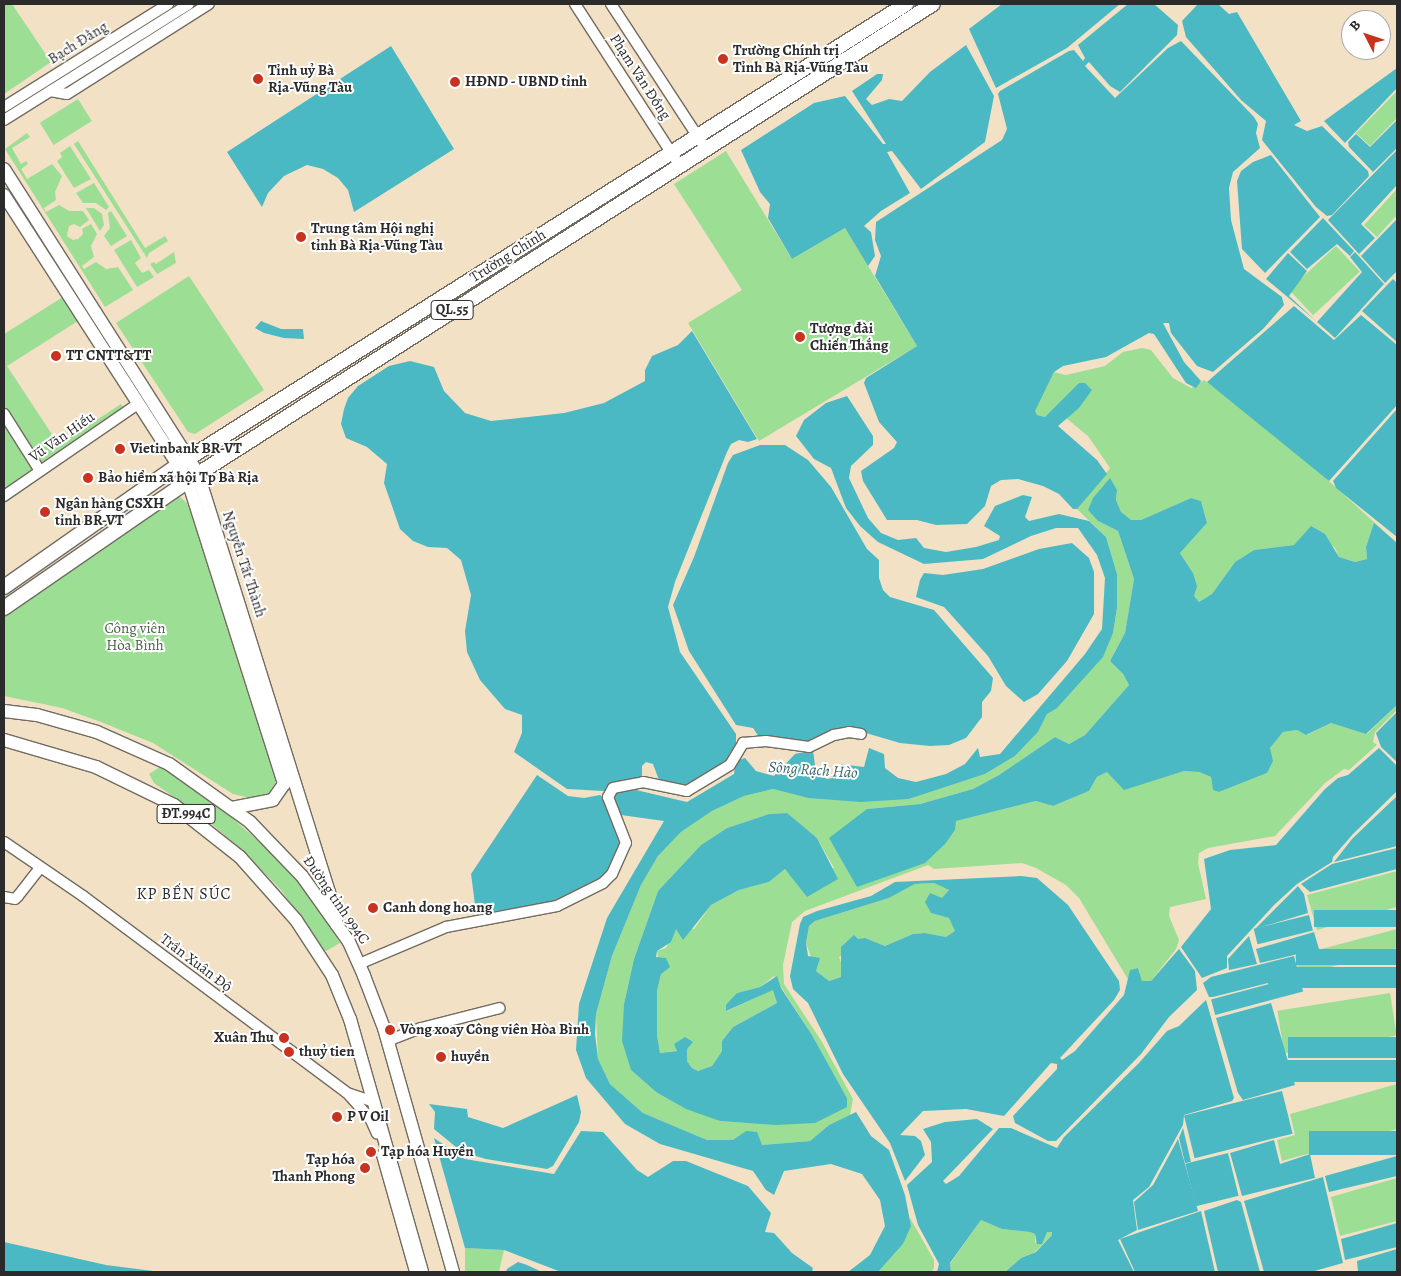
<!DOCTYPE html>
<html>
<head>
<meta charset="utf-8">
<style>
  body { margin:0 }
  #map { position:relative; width:1401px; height:1276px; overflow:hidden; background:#f2e1c5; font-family:Alegreya,serif }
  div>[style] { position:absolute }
  .green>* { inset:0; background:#9dde95; transform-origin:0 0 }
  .water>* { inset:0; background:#4bb9c4; transform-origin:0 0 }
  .roads { filter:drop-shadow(1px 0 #716b61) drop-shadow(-1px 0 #716b61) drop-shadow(0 1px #716b61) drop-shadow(0 -1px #716b61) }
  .minor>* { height:10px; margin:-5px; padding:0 5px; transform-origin:5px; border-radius:5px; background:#fff }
  .major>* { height:12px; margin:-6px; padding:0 6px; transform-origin:6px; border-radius:6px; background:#fff }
  .highway>* { height:14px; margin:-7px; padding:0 7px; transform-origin:7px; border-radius:7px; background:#fff }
  .dots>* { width:14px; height:14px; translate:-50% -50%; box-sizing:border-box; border:2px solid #fff; border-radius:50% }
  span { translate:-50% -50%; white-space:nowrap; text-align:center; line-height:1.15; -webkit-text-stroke:4px #fff; paint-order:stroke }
  .shield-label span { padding:1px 4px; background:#fff; border:1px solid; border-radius:4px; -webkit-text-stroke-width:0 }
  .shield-label { font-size:14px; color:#2b2b2b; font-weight:700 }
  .street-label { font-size:15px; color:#2b2b2b }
  .poi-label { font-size:15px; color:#2b2b2b; font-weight:700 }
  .left { translate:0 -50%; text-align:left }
  .right { translate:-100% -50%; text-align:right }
  .park-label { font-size:15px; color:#4d614b }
  .water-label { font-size:16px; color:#386468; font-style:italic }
  .neighbourhood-label { font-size:16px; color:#2b2b2b; letter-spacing:1px }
  .frame { position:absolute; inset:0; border:5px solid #2b2b2b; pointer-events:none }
  .north { position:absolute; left:1341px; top:10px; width:50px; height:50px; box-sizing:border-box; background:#fff; border:1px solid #aaa; border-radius:50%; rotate:311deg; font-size:14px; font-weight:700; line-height:20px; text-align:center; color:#2b2b2b }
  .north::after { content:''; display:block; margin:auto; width:18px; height:22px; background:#c8321e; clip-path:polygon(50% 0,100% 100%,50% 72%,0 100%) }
</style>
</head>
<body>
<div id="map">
  <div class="green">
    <div style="clip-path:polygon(4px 4px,12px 4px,51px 62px,4px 94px)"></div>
    <div style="clip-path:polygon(1397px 91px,1397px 118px,1370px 146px,1356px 133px)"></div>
    <div style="left:78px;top:99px;width:26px;height:45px;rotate:58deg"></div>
    <div style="clip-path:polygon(27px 133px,30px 137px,12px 148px,21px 164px,26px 161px,28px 164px,21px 169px,27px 179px,52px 164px,62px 176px,55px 192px,56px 200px,44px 208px,46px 212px,59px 205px,69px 211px,83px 211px,89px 220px,80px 227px,74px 224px,69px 226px,67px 236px,73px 240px,78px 239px,83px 234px,82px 229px,91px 224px,97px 234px,91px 246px,94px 257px,82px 266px,84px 269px,96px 262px,106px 269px,118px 267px,133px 290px,105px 307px,5px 149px)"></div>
    <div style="clip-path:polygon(78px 141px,145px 248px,165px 236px,168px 241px,149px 253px,147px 258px,74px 144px)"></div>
    <div style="clip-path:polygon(70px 146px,91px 179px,74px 188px,57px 161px,62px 157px,60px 153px)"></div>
    <div style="clip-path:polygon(726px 151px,792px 259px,845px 228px,917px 346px,759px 441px,688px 323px,742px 290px,674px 184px)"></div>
    <div style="clip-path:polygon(94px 183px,109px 207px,106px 210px,96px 203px,83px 203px,76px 193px)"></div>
    <div style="clip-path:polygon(1397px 189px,1397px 219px,1395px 217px,1377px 237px,1364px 225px)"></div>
    <div style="clip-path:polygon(86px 208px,94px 208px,102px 214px,104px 225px,100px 231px)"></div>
    <div style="clip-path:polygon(111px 211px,127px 236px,111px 246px,104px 236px,110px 228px,108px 213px)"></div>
    <div style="clip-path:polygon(131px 240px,141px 258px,135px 263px,142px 273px,149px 270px,154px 277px,137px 287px,114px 250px)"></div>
    <div style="left:1336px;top:246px;width:35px;height:64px;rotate:47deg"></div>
    <div style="clip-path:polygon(174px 252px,176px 263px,157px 274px,150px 264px,154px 262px,156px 264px)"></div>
    <div style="clip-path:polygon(189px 276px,264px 390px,195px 434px,188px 432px,116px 323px)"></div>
    <div style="clip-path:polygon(63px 297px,78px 321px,7px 366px,59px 445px,121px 404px,129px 416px,4px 504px,4px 334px)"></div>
    <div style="clip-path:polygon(evenodd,1142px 348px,1151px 350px,1173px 378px,1191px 388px,1204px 380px,1236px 404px,1320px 473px,1397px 543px,1374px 524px,1366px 547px,1367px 559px,1355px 562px,1339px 557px,1335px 548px,1311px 527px,1294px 545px,1254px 550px,1235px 562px,1212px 594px,1199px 602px,1194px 596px,1193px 573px,1180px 553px,1207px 523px,1201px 501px,1191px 498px,1141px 520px,1131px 521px,1121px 512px,1116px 500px,1117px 490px,1098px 521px,1118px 531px,1134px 579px,1125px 633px,1110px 661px,1123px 674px,1129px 685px,1085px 735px,1069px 744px,1055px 737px,999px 775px,973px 789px,920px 804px,867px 809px,850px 824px,946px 843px,955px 830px,955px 821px,1036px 801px,1053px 806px,1089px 791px,1097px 777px,1107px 772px,1165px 776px,1184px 771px,1199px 772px,1211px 777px,1213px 789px,1219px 792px,1267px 773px,1270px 748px,1283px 732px,1297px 730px,1307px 735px,1331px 723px,1367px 734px,1397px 705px,1397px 710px,1375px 732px,1373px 742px,1377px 745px,1349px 770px,1344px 769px,1325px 783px,1275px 836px,1208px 848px,1199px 853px,1198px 863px,1206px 899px,1170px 907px,1169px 916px,1179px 940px,1176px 949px,1151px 981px,1142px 981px,1138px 968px,1130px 970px,1129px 981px,1079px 898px,1066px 885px,1036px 868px,1022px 863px,934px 869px,928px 865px,805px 911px,792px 922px,783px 965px,784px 984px,822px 1042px,853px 1099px,850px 1115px,829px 1125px,810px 1141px,761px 1145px,707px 1140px,643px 1113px,610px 1084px,598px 1059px,596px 1014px,612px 956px,641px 885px,658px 856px,681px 832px,712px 811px,744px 796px,773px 789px,808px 798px,909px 799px,985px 774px,1015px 756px,1038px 732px,1047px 714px,1069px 692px,1113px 633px,1117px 608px,1117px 574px,1106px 537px,1077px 509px,1110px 468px,1088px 436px,1066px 418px,1079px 408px,1079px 383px,1052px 413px,1045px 417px,1037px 415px,1034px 410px,1054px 372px,1066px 375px,1105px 366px,1123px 352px,1142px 348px,786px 813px,817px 838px,834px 868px,792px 876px,785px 869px,769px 882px,739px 890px,711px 905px,694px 929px,676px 928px,666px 948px,657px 951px,661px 974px,657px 991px,657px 1035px,660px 1053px,687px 1049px,687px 1061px,692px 1068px,698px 1071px,712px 1066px,722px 1051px,722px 1041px,733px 1027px,777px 1003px,774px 989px,727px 1011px,737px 993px,760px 987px,774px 976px,812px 1035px,847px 1098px,846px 1107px,749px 1123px,720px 1121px,656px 1092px,631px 1070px,624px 1004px,634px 959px,658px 891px,701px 845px,727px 828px,769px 814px,786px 813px)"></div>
    <div style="clip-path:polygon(179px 496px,187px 503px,204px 548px,277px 779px,270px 793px,255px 799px,233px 794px,153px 743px,101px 722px,62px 708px,4px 696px,4px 615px,168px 501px)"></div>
    <div style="clip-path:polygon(160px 767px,207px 796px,280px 860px,301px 882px,340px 943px,326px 951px,323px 949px,281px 890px,243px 851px,207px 820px,154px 783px,149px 774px)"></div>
    <div style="clip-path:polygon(1397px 871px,1397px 907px,1317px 930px,1307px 895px)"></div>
    <div style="clip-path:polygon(934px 883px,949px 890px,931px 913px,949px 918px,956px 931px,946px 937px,925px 933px,913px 934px,885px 946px,865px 938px,839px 957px,843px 968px,841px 977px,829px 981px,816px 971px,806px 943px,809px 926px,815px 921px,889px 898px,915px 884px)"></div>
    <div style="clip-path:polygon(1397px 929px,1397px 948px,1300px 976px,1295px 956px)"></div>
    <div style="left:1390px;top:993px;width:43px;height:114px;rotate:81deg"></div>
    <div style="clip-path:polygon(1397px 1084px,1397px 1129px,1282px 1161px,1277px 1140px,1295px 1135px,1290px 1114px)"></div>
    <div style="clip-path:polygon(1397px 1178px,1397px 1221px,1340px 1236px,1331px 1197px)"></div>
    <div style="clip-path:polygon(910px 1218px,934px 1260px,934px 1268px,931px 1272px,878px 1272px,903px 1244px)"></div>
    <div style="clip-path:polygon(981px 1220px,1002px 1229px,1030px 1232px,1035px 1234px,1035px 1243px,1047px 1232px,1052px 1232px,1052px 1235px,1035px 1252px,1021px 1258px,1005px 1272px,951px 1272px,950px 1264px)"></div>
    <div style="clip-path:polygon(465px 1248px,504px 1250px,499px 1272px,465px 1272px)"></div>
  </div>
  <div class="water">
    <div style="clip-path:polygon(1002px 4px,1120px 4px,1067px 48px,996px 88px,969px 29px)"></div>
    <div style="clip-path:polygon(1128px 4px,1154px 4px,1178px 25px,1177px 35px,1120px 92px,1110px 86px,1089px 62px,1085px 66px,1115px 98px,1168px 48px,1181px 41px,1254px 117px,1258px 124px,1256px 133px,1260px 148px,1233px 172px,1229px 188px,1231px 220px,1244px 269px,1282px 297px,1284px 305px,1263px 329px,1213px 372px,1197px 366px,1171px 333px,1169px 323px,1163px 323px,1184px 362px,1201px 381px,1196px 388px,1186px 383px,1154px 334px,1149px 333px,1106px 357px,1063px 366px,1054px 372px,1035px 411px,1037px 415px,1045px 417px,1079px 383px,1085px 383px,1092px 390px,1079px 408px,1058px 426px,1097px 460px,1107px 474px,1077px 509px,1073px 509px,1059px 494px,1043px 486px,1018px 479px,1001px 480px,991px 486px,985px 506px,967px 524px,936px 525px,917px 520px,887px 520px,863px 481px,861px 471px,894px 448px,897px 442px,879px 422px,864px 383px,866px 378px,917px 346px,875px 276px,881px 256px,875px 240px,876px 222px,1002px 140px,1007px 129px,998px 94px,1000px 91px,1069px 51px,1074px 50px,1083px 61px,1085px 58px,1078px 45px)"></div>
    <div style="clip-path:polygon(1198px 4px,1218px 4px,1229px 14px,1237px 12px,1301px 121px,1294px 125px,1307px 131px,1322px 126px,1368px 171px,1369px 176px,1332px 215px,1327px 216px,1316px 207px,1262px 140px,1266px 121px,1241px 100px,1186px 37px,1182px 21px)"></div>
    <div style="clip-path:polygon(966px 45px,994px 96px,985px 142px,921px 189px,892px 151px,887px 152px,910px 193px,881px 211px,864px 226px,871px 232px,875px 256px,868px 266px,845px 228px,792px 259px,768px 218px,770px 204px,760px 192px,741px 150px,814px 103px,845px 96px,883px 144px,886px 144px,852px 91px,877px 74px,883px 74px,882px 80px,866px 99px,872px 105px,889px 99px,902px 101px,930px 72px)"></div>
    <div style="clip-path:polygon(391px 46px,454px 149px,354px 212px,348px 190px,338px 178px,323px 169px,307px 165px,284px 176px,268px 193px,262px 207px,227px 152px)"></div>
    <div style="clip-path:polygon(1397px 68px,1397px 88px,1345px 143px,1324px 121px)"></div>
    <div style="clip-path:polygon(1397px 120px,1397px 148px,1373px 172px,1349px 147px,1348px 142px,1356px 134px,1370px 147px)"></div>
    <div style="clip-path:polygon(1397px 150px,1397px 185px,1361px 224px,1375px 238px,1359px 254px,1328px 220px)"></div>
    <div style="clip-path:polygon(1271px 155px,1320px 217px,1265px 273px,1242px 249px,1237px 181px,1241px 171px,1253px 162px)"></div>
    <div style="clip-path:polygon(1323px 218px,1354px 251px,1350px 256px,1337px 244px,1307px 269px,1290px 252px)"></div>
    <div style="clip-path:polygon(1396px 220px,1397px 271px,1385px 283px,1361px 256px)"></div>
    <div style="clip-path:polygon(1355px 252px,1384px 284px,1335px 338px,1317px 322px,1362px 272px,1350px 257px)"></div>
    <div style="clip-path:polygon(1288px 253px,1307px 271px,1289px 296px,1316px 321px,1266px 279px)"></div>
    <div style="clip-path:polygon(1393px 279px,1397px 283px,1397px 342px,1362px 311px)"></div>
    <div style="clip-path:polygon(1294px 306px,1334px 340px,1361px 315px,1397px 345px,1397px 405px,1329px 481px,1207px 382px)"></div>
    <div style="clip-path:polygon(261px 321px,281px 329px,303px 329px,304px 339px,284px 338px,264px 333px,255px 328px)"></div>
    <div style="clip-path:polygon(692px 331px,757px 439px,748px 442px,739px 440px,731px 444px,727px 452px,675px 582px,668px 607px,680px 652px,736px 734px,736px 747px,731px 758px,688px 788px,659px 780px,653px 764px,646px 762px,642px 766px,642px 780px,604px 791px,567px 789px,514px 752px,522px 733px,522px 715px,505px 709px,480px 680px,467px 652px,465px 631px,471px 595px,461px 560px,447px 548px,428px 547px,413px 541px,400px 529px,384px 483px,387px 464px,367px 447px,346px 438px,341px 424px,344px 409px,348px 398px,358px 386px,389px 366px,410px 361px,434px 367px,444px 391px,465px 413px,491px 421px,564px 413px,604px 403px,645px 381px,645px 370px,652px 356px,678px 345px)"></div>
    <div style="clip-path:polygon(847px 396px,873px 436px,873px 445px,851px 466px,849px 478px,868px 518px,881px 533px,898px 540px,916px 538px,924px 548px,946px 552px,976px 547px,999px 540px,1000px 536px,984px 526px,995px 506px,1023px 495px,1032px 497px,1025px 517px,1029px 521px,1059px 514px,1089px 521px,1106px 537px,1117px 574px,1117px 608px,1113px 633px,1103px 657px,1057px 708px,1047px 714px,1038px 732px,1015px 756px,985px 774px,909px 799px,861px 802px,808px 798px,773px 789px,744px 796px,712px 811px,681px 832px,658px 856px,641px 885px,612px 956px,596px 1014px,595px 1034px,598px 1059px,610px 1084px,643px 1113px,707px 1140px,733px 1140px,746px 1131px,757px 1132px,762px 1145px,810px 1141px,829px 1125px,856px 1112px,871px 1136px,889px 1150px,905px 1195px,911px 1226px,903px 1244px,878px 1272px,848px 1272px,870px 1255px,885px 1226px,880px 1200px,862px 1174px,831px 1164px,784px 1171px,774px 1195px,766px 1190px,753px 1171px,660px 1144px,625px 1124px,586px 1078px,576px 1050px,579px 1004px,607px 918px,664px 821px,621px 815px,611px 797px,615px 792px,636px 790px,687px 802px,734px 774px,736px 761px,745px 758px,756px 771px,774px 776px,795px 754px,813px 750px,816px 773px,827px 779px,839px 777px,839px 764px,864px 767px,869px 748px,884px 754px,885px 768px,898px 778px,916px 782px,946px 774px,965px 764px,978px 748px,980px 757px,1000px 754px,1085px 654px,1102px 629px,1105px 578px,1097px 555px,1078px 528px,1056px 528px,1031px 536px,983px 559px,924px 564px,878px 542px,860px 526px,846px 508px,831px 468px,814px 459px,796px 436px,804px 420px,826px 403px)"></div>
    <div style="clip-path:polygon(1397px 409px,1397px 537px,1336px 488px,1333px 481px)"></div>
    <div style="clip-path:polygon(760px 445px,785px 445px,808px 460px,831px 487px,867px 549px,879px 560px,879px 578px,883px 590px,890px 597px,934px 610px,993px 678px,991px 691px,982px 702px,982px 717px,966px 738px,949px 745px,930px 746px,900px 743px,859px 731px,810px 745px,759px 737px,753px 728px,736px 725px,689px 651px,673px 605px,694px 557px,728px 463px,733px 455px)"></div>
    <div style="clip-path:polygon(1110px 478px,1117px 490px,1116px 500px,1121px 512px,1131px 520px,1141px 520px,1191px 498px,1201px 501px,1207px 523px,1180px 553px,1193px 573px,1197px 586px,1194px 596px,1199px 602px,1212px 594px,1235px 562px,1254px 550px,1294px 545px,1311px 526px,1325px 534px,1339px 557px,1355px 562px,1367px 559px,1366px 547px,1374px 523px,1397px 543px,1397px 705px,1366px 734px,1331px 723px,1306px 735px,1297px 730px,1283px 732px,1270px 748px,1273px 761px,1267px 773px,1219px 792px,1213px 790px,1211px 777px,1199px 772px,1184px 771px,1124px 790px,1107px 772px,1097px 777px,1089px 791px,1053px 806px,1036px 801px,956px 821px,955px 830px,946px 843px,925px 863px,857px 887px,829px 838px,867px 809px,920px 804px,973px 789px,999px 775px,1055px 737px,1069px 744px,1085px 735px,1129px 685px,1123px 674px,1110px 661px,1125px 633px,1134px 579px,1118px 531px,1098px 521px,1088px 510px,1093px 498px)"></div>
    <div style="clip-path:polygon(1072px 543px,1089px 558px,1094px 572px,1094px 614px,1067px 661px,1038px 694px,1024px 702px,1006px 686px,988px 656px,944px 607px,916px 597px,920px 580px,924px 573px,943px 575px,983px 569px,1039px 549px)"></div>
    <div style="clip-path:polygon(1397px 712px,1397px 762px,1381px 747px,1376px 733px)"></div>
    <div style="clip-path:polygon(1379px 748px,1397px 766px,1397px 791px,1353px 834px,1333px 857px,1332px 862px,1297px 884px,1274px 905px,1227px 956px,1227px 968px,1202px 978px,1181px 947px,1211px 909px,1204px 859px,1230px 850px,1276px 845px,1325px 789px,1338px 778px,1348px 775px)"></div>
    <div style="clip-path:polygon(537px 775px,568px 796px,584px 798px,600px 795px,605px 798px,622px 842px,609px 872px,603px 880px,561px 901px,510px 910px,476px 912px,471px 874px)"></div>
    <div style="clip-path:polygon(1397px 796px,1397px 846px,1334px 862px,1352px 839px)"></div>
    <div style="clip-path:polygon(787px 813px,817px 838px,838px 879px,807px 897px,785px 869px,769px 882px,739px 890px,711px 905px,683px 940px,676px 929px,671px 942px,657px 951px,656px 957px,666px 958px,670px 967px,661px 974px,657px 991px,657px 1035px,660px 1053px,677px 1051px,674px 1044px,685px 1037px,693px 1042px,687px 1049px,687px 1061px,692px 1068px,698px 1071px,712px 1066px,722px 1051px,722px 1041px,733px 1027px,777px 1003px,773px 990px,726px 1011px,726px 1005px,737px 993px,760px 987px,777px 976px,781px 988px,812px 1035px,847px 1098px,847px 1107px,815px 1123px,776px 1125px,720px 1121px,686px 1109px,656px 1092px,631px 1070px,622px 1041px,624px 1004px,634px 959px,658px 891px,701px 845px,727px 828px,769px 814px)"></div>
    <div style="clip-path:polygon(1397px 848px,1397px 869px,1310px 892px,1301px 884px,1332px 864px)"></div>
    <div style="clip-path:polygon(evenodd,1021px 876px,1037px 878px,1068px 905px,1119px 981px,1120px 990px,1114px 1000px,1060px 1058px,1062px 1060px,1075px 1051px,1124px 995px,1130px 970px,1138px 968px,1142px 981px,1151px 981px,1179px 949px,1195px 971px,1197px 990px,1169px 1017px,1141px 1054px,1056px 1141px,1048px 1141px,1015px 1123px,1013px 1116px,1057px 1069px,1057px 1064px,1051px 1063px,1004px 1116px,966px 1109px,923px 1111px,900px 1135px,915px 1136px,921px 1141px,925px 1155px,905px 1181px,890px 1143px,843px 1074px,808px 1003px,793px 989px,790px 976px,800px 924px,803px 917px,817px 911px,871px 896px,895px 882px,1021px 876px,934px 883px,949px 890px,942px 898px,930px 893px,925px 902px,931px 913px,949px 918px,955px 931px,946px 937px,925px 933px,913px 934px,885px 946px,865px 938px,858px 939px,854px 935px,841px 947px,841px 977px,829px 981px,816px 971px,820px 958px,808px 956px,806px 943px,809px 926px,815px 921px,889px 898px,915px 884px,934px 883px)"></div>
    <div style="clip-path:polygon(1298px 886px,1304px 894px,1308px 913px,1255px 929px)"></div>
    <div style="left:1397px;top:910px;width:17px;height:83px;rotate:90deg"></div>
    <div style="left:1309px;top:915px;width:16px;height:57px;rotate:76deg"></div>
    <div style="clip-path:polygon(1314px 932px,1319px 949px,1260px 963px,1256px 949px)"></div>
    <div style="clip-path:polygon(1249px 936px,1257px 964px,1229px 970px,1228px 959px)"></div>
    <div style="left:1397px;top:949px;width:16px;height:101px;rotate:90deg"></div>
    <div style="clip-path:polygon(1294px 956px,1299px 975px,1213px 997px,1209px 997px,1203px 983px,1211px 977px)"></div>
    <div style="left:1397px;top:967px;width:21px;height:129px;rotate:90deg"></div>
    <div style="left:1299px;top:976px;width:16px;height:91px;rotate:75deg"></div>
    <div style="clip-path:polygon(1206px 1000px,1234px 1098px,1232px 1101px,1184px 1115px,1183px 1125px,1149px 1187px,1133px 1200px,1137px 1230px,1118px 1240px,1134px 1272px,1005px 1272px,1021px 1258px,1036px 1252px,1052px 1235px,1052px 1232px,1047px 1232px,1042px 1244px,1037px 1244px,1035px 1234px,1030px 1232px,1002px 1229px,981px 1220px,950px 1263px,951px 1272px,937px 1272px,939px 1264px,918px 1225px,907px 1185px,932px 1162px,931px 1142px,923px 1129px,945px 1122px,977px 1119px,993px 1129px,943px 1181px,946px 1184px,959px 1176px,999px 1128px,1011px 1128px,1057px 1148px,1064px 1137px,1139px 1063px,1167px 1031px,1179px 1026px)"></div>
    <div style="clip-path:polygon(1271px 1003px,1295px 1085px,1243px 1100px,1238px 1093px,1216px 1018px)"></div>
    <div style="left:1397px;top:1037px;width:21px;height:109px;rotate:90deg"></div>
    <div style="left:1397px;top:1060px;width:22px;height:118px;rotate:90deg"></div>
    <div style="left:1282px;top:1091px;width:44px;height:101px;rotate:76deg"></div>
    <div style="clip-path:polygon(577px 1095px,581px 1112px,579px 1122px,553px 1166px,547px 1169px,486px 1159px,462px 1152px,434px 1129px,435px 1112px,429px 1104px,467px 1109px,468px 1117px,503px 1128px)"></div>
    <div style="clip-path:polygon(1183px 1128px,1191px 1162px,1185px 1163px,1179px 1138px)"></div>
    <div style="clip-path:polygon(581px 1131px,603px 1132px,637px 1170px,648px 1177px,673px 1161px,686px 1161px,748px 1186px,771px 1213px,765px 1232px,774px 1233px,792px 1253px,813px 1268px,812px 1272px,561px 1272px,504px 1250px,465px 1248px,434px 1138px,465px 1159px,554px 1174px)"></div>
    <div style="left:1397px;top:1131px;width:24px;height:88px;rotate:90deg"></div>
    <div style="clip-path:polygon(1178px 1139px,1198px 1211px,1138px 1230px,1134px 1202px,1153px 1185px)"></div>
    <div style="clip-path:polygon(1274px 1140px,1280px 1164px,1310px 1154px,1315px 1178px,1242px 1196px,1230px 1153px)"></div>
    <div style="left:1228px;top:1153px;width:44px;height:44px;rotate:76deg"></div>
    <div style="clip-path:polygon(1397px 1156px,1397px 1176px,1329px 1192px,1325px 1176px)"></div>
    <div style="clip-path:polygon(1323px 1177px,1343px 1263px,1311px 1272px,1264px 1272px,1244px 1201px)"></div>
    <div style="clip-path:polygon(1237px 1200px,1241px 1202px,1260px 1272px,1218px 1272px,1204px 1211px)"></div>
    <div style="clip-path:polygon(1201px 1211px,1215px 1272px,1135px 1272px,1120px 1239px)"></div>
    <div style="clip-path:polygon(1397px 1223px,1397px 1247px,1345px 1260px,1341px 1239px)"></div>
    <div style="clip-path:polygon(4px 1242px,106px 1265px,161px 1272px,4px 1272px)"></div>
    <div style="clip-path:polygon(1397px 1249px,1397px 1272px,1358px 1272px,1357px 1261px)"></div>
    <div style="clip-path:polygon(518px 1262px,527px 1265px,542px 1272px,506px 1272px,507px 1269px)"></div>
  </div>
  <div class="roads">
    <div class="minor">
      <div style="left:575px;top:4px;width:193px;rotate:57.1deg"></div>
      <div style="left:611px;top:4px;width:173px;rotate:56.8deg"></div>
      <div style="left:50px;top:91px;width:17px;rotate:10deg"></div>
      <div style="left:67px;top:94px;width:168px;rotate:-32.4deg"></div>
      <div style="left:4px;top:107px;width:194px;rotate:-32.1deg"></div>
      <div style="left:4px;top:120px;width:218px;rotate:-32.1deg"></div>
      <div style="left:4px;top:414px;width:67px;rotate:57.7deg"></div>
      <div style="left:4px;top:496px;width:163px;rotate:-34.5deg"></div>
      <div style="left:4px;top:842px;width:96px;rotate:34.4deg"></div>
      <div style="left:83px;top:896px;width:329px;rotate:36.7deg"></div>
      <div style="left:347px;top:1093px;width:28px;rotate:18deg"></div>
      <div style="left:4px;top:897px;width:11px;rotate:10deg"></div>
      <div style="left:15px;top:899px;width:4px;rotate:-45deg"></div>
      <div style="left:18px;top:896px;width:36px;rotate:-52deg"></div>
      <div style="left:359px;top:964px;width:95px;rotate:-23deg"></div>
      <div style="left:446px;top:927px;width:113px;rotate:-10.7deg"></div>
      <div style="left:557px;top:906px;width:51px;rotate:-26.6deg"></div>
      <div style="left:603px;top:883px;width:13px;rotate:-45deg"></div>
      <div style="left:612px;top:874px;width:34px;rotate:-66deg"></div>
      <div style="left:626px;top:843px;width:49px;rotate:-111.4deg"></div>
      <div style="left:608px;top:797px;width:10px;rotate:-61deg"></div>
      <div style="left:613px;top:788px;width:31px;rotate:-11deg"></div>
      <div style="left:643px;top:782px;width:45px;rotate:11.6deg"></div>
      <div style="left:687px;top:791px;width:50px;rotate:-31.2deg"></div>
      <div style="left:730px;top:765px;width:26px;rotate:-59deg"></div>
      <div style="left:743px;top:743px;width:23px;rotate:-5deg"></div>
      <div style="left:766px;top:741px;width:43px;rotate:7.9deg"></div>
      <div style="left:809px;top:747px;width:28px;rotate:-26deg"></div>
      <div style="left:834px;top:735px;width:15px;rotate:-11deg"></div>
      <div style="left:849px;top:732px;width:12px;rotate:9deg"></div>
      <div style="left:387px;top:1041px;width:36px;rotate:-21deg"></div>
      <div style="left:421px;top:1028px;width:81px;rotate:-14.2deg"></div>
      <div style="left:349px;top:1095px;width:31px;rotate:48deg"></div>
      <div style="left:370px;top:1118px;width:17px;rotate:66deg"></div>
      <div style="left:382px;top:1155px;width:122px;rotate:74.2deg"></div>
    </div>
    <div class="major">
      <div style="left:4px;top:169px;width:361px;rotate:57.5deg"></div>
      <div style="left:198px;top:474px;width:454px;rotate:72.6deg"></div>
      <div style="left:334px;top:907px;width:18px;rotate:81deg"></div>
      <div style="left:4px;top:195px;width:340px;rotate:57.2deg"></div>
      <div style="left:188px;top:481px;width:318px;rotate:72.4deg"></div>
      <div style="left:284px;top:784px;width:19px;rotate:125deg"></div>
      <div style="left:273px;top:800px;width:42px;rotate:169deg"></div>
      <div style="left:4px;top:711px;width:33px;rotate:7deg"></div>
      <div style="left:37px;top:715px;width:62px;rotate:15.8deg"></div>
      <div style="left:97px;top:732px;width:79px;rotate:24deg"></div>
      <div style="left:169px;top:764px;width:100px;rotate:35.6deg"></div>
      <div style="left:250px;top:822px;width:75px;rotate:46.1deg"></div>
      <div style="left:302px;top:876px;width:81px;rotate:54.5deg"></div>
      <div style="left:349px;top:942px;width:37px;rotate:66deg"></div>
      <div style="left:364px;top:976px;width:56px;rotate:69deg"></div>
      <div style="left:384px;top:1028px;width:254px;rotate:74.2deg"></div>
      <div style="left:4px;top:740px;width:96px;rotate:16.4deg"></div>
      <div style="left:96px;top:767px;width:87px;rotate:26deg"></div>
      <div style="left:174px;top:805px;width:84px;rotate:38.2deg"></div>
      <div style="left:240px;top:857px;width:84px;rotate:48.4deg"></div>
      <div style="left:296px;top:920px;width:66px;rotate:56.8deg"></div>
      <div style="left:332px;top:975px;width:48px;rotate:67.8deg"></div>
      <div style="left:350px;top:1019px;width:263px;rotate:74.1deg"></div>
    </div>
    <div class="highway">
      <div style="left:4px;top:587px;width:213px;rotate:-35deg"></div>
      <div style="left:178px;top:465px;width:862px;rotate:-32.34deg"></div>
      <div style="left:4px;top:608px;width:236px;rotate:-34.6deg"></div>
      <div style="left:198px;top:474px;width:872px;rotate:-32.6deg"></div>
    </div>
  </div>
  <div class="dots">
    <div style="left:723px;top:59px;background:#c8321e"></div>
    <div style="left:258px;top:79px;background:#c8321e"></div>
    <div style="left:455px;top:82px;background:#c8321e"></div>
    <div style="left:301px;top:237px;background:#c8321e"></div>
    <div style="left:800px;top:337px;background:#c8321e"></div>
    <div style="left:56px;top:356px;background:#c8321e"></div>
    <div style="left:120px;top:449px;background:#c8321e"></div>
    <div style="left:88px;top:478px;background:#c8321e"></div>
    <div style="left:45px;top:512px;background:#c8321e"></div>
    <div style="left:373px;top:908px;background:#c8321e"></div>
    <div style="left:390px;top:1030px;background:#c8321e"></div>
    <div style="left:284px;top:1038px;background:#c8321e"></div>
    <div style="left:289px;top:1052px;background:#c8321e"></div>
    <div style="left:441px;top:1057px;background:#c8321e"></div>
    <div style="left:337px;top:1117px;background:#c8321e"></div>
    <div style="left:371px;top:1152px;background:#c8321e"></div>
    <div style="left:365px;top:1168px;background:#c8321e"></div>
  </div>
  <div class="shield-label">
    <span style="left:452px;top:310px">QL.55</span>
    <span style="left:186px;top:814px">ĐT.994C</span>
  </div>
  <div class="street-label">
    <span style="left:78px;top:43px;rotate:-32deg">Bạch Đằng</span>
    <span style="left:640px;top:77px;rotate:57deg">Phạm Văn Đồng</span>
    <span style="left:508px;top:256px;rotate:-32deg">Trường Chinh</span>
    <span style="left:62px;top:437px;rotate:-35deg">Vũ Văn Hiếu</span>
    <span style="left:244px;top:564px;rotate:72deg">Nguyễn Tất Thành</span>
    <span style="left:336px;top:900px;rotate:55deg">Đường tỉnh 994C</span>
    <span style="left:196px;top:963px;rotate:37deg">Trần Xuân Độ</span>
  </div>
  <div class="poi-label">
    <span class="left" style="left:733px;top:59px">Trường Chính trị<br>Tỉnh Bà Rịa-Vũng Tàu</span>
    <span class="left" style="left:268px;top:79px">Tỉnh uỷ Bà<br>Rịa-Vũng Tàu</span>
    <span class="left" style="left:465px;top:82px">HĐND - UBND tỉnh</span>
    <span class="left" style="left:311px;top:237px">Trung tâm Hội nghị<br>tỉnh Bà Rịa-Vũng Tàu</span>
    <span class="left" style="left:810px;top:337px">Tượng đài<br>Chiến Thắng</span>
    <span class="left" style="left:66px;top:356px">TT CNTT&amp;TT</span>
    <span class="left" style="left:130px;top:449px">Vietinbank BR-VT</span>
    <span class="left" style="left:98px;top:478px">Bảo hiểm xã hội Tp Bà Rịa</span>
    <span class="left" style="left:55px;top:512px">Ngân hàng CSXH<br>tỉnh BR-VT</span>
    <span class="left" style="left:383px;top:908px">Canh dong hoang</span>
    <span class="left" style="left:400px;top:1030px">Vòng xoay Công viên Hòa Bình</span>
    <span class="right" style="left:274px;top:1038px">Xuân Thu</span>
    <span class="left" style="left:299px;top:1052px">thuỷ tien</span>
    <span class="left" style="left:451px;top:1057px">huyền</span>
    <span class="left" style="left:347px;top:1117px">P V Oil</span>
    <span class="left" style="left:381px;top:1152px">Tạp hóa Huyền</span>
    <span class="right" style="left:355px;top:1168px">Tạp hóa<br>Thanh Phong</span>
  </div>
  <div class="park-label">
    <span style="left:135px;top:637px">Công viên<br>Hòa Bình</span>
  </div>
  <div class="water-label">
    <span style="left:813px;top:770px;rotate:4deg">Sông Rạch Hào</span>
  </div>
  <div class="neighbourhood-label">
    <span style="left:184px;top:894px">KP BẾN SÚC</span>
  </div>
  <div class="frame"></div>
  <div class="north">B</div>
</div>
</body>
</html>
